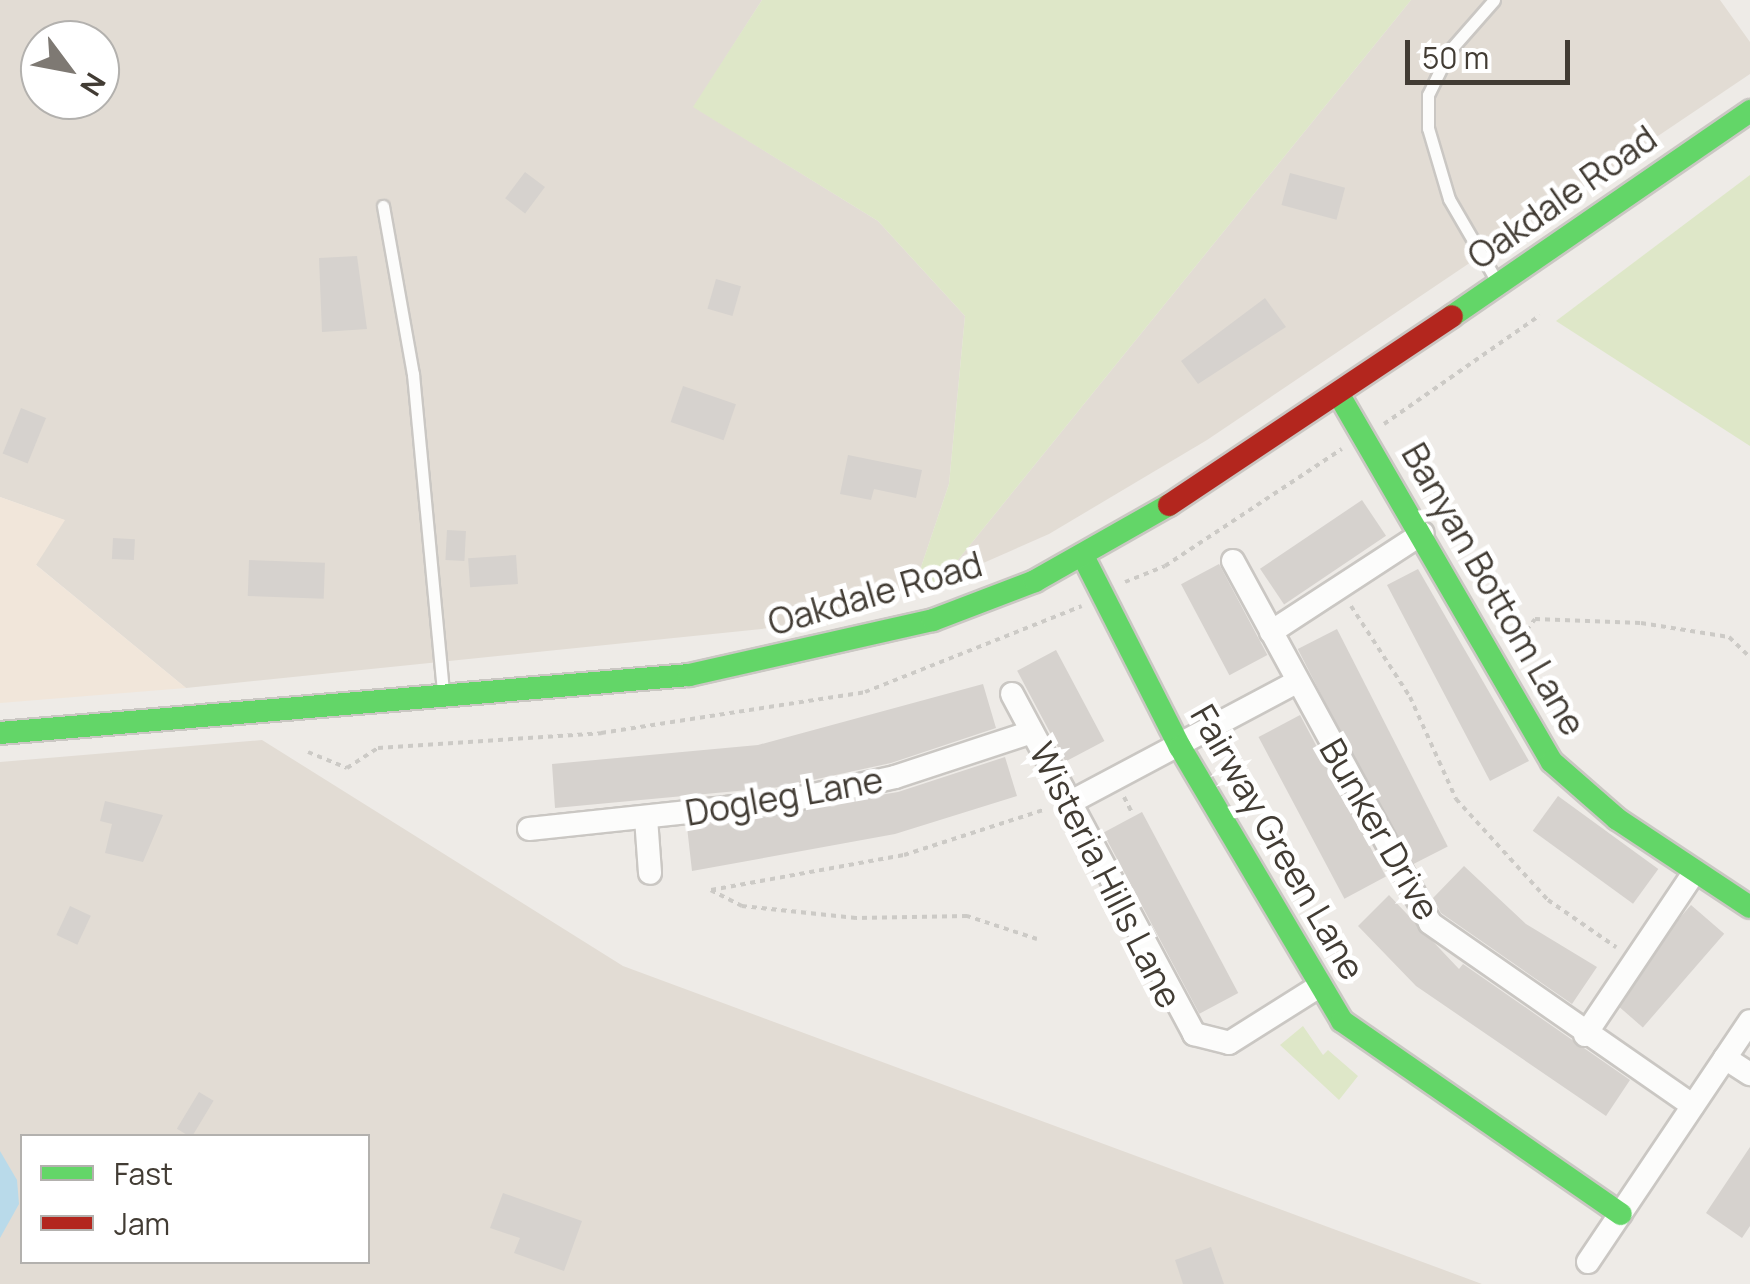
<!DOCTYPE html>
<html>
<head>
<meta charset="utf-8">
<style>
  body { margin:0 }
  #map { position:relative; width:1750px; height:1284px; overflow:hidden; background:#eeebe7; font-family:Manrope,sans-serif }
  div>[style] { position:absolute }
  .residential>* { inset:0; background:#e2dcd4 }
  .commercial>* { inset:0; background:#f1e6da }
  .green>* { inset:0; background:#dee7c8 }
  .water>* { inset:0; background:#b9daea }
  .building>* { inset:0; background:#d6d2ce; transform-origin:0 0 }
  .path>* { height:4px; margin-top:-2px; transform-origin:0; background:repeating-linear-gradient(90deg,#cccac6 0 5px,transparent 0 10px) }
  .roads { filter:drop-shadow(2px 0 #cac7c3) drop-shadow(-2px 0 #cac7c3) drop-shadow(0 2px #cac7c3) drop-shadow(0 -2px #cac7c3) }
  .lane>* { height:11px; margin:-5.5px; padding:0 5.5px; transform-origin:5.5px; border-radius:5.5px; background:#fcfcfb }
  .street>* { height:22px; margin:-11px; padding:0 11px; transform-origin:11px; border-radius:11px; background:#fcfcfb }
  .fast>* { height:22px; margin:-11px; padding:0 11px; transform-origin:11px; border-radius:11px; background:#63d668 }
  .jam>* { height:22px; margin:-11px; padding:0 11px; transform-origin:11px; border-radius:11px; background:#b3261e }
  span { translate:-50% -50%; white-space:nowrap; text-align:center; line-height:1.15; -webkit-text-stroke:10px #fff; paint-order:stroke }
  .street-label { font-size:35px; color:#423c34 }
  .legend { position:absolute; left:20px; top:1134px; width:350px; height:130px; box-sizing:border-box; background:#fff; border:2px solid #b3b1ae; margin:0; padding:12px 18px; list-style:none; font-size:30px; color:#423c34 }
  .legend li { display:flex; align-items:center; gap:20px; height:50px }
  .legend b { width:50px; border:2px solid #b3b1ae }
  .north { position:absolute; left:20px; top:20px; width:100px; height:100px; box-sizing:border-box; background:#fff; border:2px solid #b3b1ae; border-radius:50%; rotate:122deg; font-size:28px; font-weight:700; line-height:40px; text-align:center; color:#423c34 }
  .north::after { content:''; display:block; margin:auto; width:35px; height:45px; background:#7e7973; clip-path:polygon(50% 0,100% 100%,50% 72%,0 100%) }
  .scale { position:absolute; left:1405px; top:40px; width:165px; height:45px; box-sizing:border-box; border:5px solid #423c34; border-top:0; padding-left:12px; font-size:30px; line-height:35px; white-space:nowrap; color:#423c34; -webkit-text-stroke:8px #fff; paint-order:stroke }
</style>
</head>
<body>
<div id="map">
  <div class="residential">
    <div style="clip-path:polygon(evenodd,0 0,762px 0,694px 107px,878px 221px,965px 316px,949px 484px,914px 588px,780px 627px,186px 688px,35px 564px,64px 520px,0 497px,0 0,40px 40px,100px 40px,100px 100px,40px 100px,40px 40px)"></div>
    <div style="clip-path:polygon(1411px 0,1720px 0,1750px 42px,1750px 74px,1207px 440px,1049px 534px,940px 582px)"></div>
    <div style="clip-path:polygon(evenodd,262px 740px,623px 966px,1482px 1284px,0 1284px,0 762px,262px 740px,22px 1136px,368px 1136px,368px 1262px,22px 1262px,22px 1136px)"></div>
  </div>
  <div class="commercial">
    <div style="clip-path:polygon(0 497px,65px 520px,36px 565px,186px 688px,0 703px)"></div>
  </div>
  <div class="green">
    <div style="clip-path:polygon(762px 0,1411px 0,940px 582px,914px 588px,949px 484px,965px 316px,878px 221px,693px 107px)"></div>
    <div style="clip-path:polygon(1750px 175px,1750px 446px,1556px 321px)"></div>
    <div style="clip-path:polygon(1303px 1026px,1323px 1055px,1328px 1050px,1358px 1076px,1339px 1100px,1280px 1045px)"></div>
  </div>
  <div class="water">
    <div style="clip-path:polygon(0 1151px,17px 1180px,19px 1204px,0 1238px)"></div>
  </div>
  <div class="building">
    <div style="left:525px;top:172px;width:25px;height:33px;rotate:37deg"></div>
    <div style="left:1290px;top:173px;width:57px;height:33px;rotate:15deg"></div>
    <div style="clip-path:polygon(357px 256px,367px 329px,322px 332px,319px 258px)"></div>
    <div style="left:716px;top:279px;width:26px;height:31px;rotate:16deg"></div>
    <div style="clip-path:polygon(1265px 298px,1286px 327px,1198px 384px,1181px 361px)"></div>
    <div style="left:683px;top:386px;width:56px;height:38px;rotate:19deg"></div>
    <div style="left:21px;top:408px;width:27px;height:49px;rotate:22deg"></div>
    <div style="clip-path:polygon(848px 455px,922px 470px,916px 498px,874px 489px,871px 500px,840px 494px)"></div>
    <div style="left:1362px;top:500px;width:43px;height:123px;rotate:56deg"></div>
    <div style="left:447px;top:530px;width:19px;height:30px;rotate:3deg"></div>
    <div style="left:113px;top:538px;width:22px;height:21px;rotate:3deg"></div>
    <div style="left:516px;top:555px;width:29px;height:48px;rotate:86deg"></div>
    <div style="left:249px;top:560px;width:76px;height:36px;rotate:2deg"></div>
    <div style="left:1219px;top:564px;width:103px;height:43px;rotate:62deg"></div>
    <div style="clip-path:polygon(1418px 569px,1529px 761px,1490px 781px,1387px 585px)"></div>
    <div style="left:1337px;top:629px;width:244px;height:44px;rotate:63deg"></div>
    <div style="left:1056px;top:650px;width:103px;height:44px;rotate:62deg"></div>
    <div style="clip-path:polygon(983px 684px,996px 728px,891px 763px,780px 787px,555px 808px,552px 764px,758px 745px)"></div>
    <div style="left:1300px;top:715px;width:183px;height:47px;rotate:62deg"></div>
    <div style="clip-path:polygon(1005px 757px,1017px 796px,895px 834px,692px 871px,687px 827px,898px 792px)"></div>
    <div style="left:1558px;top:796px;width:124px;height:43px;rotate:36deg"></div>
    <div style="clip-path:polygon(105px 801px,163px 815px,143px 862px,105px 853px,112px 824px,100px 821px)"></div>
    <div style="left:1142px;top:812px;width:205px;height:44px;rotate:62deg"></div>
    <div style="clip-path:polygon(1464px 866px,1526px 924px,1597px 967px,1572px 1004px,1441px 913px,1433px 898px)"></div>
    <div style="clip-path:polygon(1389px 895px,1459px 969px,1463px 964px,1630px 1080px,1606px 1116px,1416px 986px,1358px 926px)"></div>
    <div style="left:1691px;top:905px;width:44px;height:124px;rotate:41deg"></div>
    <div style="left:70px;top:906px;width:23px;height:32px;rotate:25deg"></div>
    <div style="left:199px;top:1092px;width:17px;height:43px;rotate:31deg"></div>
    <div style="clip-path:polygon(1750px 1147px,1750px 1226px,1742px 1238px,1706px 1213px)"></div>
    <div style="clip-path:polygon(503px 1193px,582px 1221px,564px 1271px,514px 1253px,520px 1238px,490px 1228px)"></div>
    <div style="clip-path:polygon(1211px 1247px,1224px 1284px,1183px 1284px,1175px 1260px)"></div>
  </div>
  <div class="path">
    <div style="left:1384px;top:424px;width:190px;rotate:-34.9deg"></div>
    <div style="left:1125px;top:582px;width:43px;rotate:-21.8deg"></div>
    <div style="left:1165px;top:566px;width:212px;rotate:-33.5deg"></div>
    <div style="left:1351px;top:606px;width:108px;rotate:57deg"></div>
    <div style="left:1410px;top:697px;width:112px;rotate:65.7deg"></div>
    <div style="left:1456px;top:799px;width:137px;rotate:47.7deg"></div>
    <div style="left:1548px;top:900px;width:83px;rotate:34.7deg"></div>
    <div style="left:1514px;top:646px;width:34px;rotate:-52deg"></div>
    <div style="left:1535px;top:619px;width:106px;rotate:2.2deg"></div>
    <div style="left:1641px;top:623px;width:89px;rotate:9deg"></div>
    <div style="left:1729px;top:637px;width:29px;rotate:44deg"></div>
    <div style="left:308px;top:752px;width:42px;rotate:22.3deg"></div>
    <div style="left:347px;top:768px;width:37px;rotate:-33deg"></div>
    <div style="left:378px;top:748px;width:224px;rotate:-3.8deg"></div>
    <div style="left:601px;top:733px;width:267px;rotate:-8.8deg"></div>
    <div style="left:865px;top:692px;width:233px;rotate:-21.6deg"></div>
    <div style="left:1124px;top:797px;width:16px;rotate:63deg"></div>
    <div style="left:1037px;top:939px;width:74px;rotate:-161.8deg"></div>
    <div style="left:967px;top:916px;width:111px;rotate:179deg"></div>
    <div style="left:856px;top:918px;width:115px;rotate:-174deg"></div>
    <div style="left:742px;top:906px;width:35px;rotate:-153deg"></div>
    <div style="left:711px;top:890px;width:196px;rotate:-10.3deg"></div>
    <div style="left:904px;top:855px;width:149px;rotate:-17.9deg"></div>
  </div>
  <div class="roads">
    <div class="lane">
      <div style="left:1494px;top:0;width:67px;rotate:131.3deg"></div>
      <div style="left:1450px;top:50px;width:50px;rotate:116.1deg"></div>
      <div style="left:1428px;top:95px;width:33px;rotate:90deg"></div>
      <div style="left:1428px;top:128px;width:74px;rotate:73.5deg"></div>
      <div style="left:1449px;top:199px;width:94px;rotate:59.9deg"></div>
      <div style="left:383px;top:206px;width:171px;rotate:79.9deg"></div>
      <div style="left:413px;top:374px;width:320px;rotate:84.6deg"></div>
    </div>
    <div class="street">
      <div style="left:1233px;top:561px;width:412px;rotate:61.4deg"></div>
      <div style="left:1430px;top:923px;width:320px;rotate:34.8deg"></div>
      <div style="left:1271px;top:632px;width:181px;rotate:-33.1deg"></div>
      <div style="left:1012px;top:694px;width:386px;rotate:61.8deg"></div>
      <div style="left:1194px;top:1034px;width:36px;rotate:14deg"></div>
      <div style="left:1229px;top:1043px;width:105px;rotate:-32.2deg"></div>
      <div style="left:1069px;top:803px;width:258px;rotate:-28deg"></div>
      <div style="left:646px;top:818px;width:55px;rotate:85.8deg"></div>
      <div style="left:529px;top:829px;width:254px;rotate:-6.1deg"></div>
      <div style="left:782px;top:802px;width:116px;rotate:-12.5deg"></div>
      <div style="left:895px;top:777px;width:144px;rotate:-18.2deg"></div>
      <div style="left:1585px;top:1035px;width:197px;rotate:-56.1deg"></div>
      <div style="left:1725px;top:1058px;width:30px;rotate:33deg"></div>
      <div style="left:1588px;top:1262px;width:290px;rotate:-56.1deg"></div>
    </div>
    <div class="fast">
      <div style="left:1452px;top:316px;width:362px;rotate:-34.5deg"></div>
      <div style="left:1339px;top:395px;width:424px;rotate:59.9deg"></div>
      <div style="left:1552px;top:762px;width:86px;rotate:41.2deg"></div>
      <div style="left:1617px;top:819px;width:159px;rotate:33.5deg"></div>
      <div style="left:1083px;top:556px;width:214px;rotate:63.1deg"></div>
      <div style="left:1180px;top:747px;width:318px;rotate:59.4deg"></div>
      <div style="left:1342px;top:1021px;width:339px;rotate:34.7deg"></div>
      <div style="left:0;top:733px;width:691px;rotate:-4.81deg"></div>
      <div style="left:689px;top:675px;width:250px;rotate:-12.7deg"></div>
      <div style="left:933px;top:620px;width:109px;rotate:-20.9deg"></div>
      <div style="left:1035px;top:581px;width:154px;rotate:-29.6deg"></div>
    </div>
    <div class="jam">
      <div style="left:1169px;top:505px;width:340px;rotate:-33.7deg"></div>
    </div>
  </div>
  <div class="street-label">
    <span style="left:1562px;top:197px;rotate:-35deg">Oakdale Road</span>
    <span style="left:1494px;top:589px;rotate:60deg">Banyan Bottom Lane</span>
    <span style="left:875px;top:593px;rotate:-16deg">Oakdale Road</span>
    <span style="left:784px;top:796px;rotate:-10deg">Dogleg Lane</span>
    <span style="left:1380px;top:829px;rotate:60deg">Bunker Drive</span>
    <span style="left:1278px;top:842px;rotate:60deg">Fairway Green Lane</span>
    <span style="left:1106px;top:875px;rotate:63deg">Wisteria Hills Lane</span>
  </div>
  <ul class="legend">
  <li><b style="height:12px;background:#63d668"></b>Fast</li>
  <li><b style="height:12px;background:#b3261e"></b>Jam</li>
  </ul>
  <div class="north">N</div>
  <div class="scale">50 m</div>
</div>
</body>
</html>
